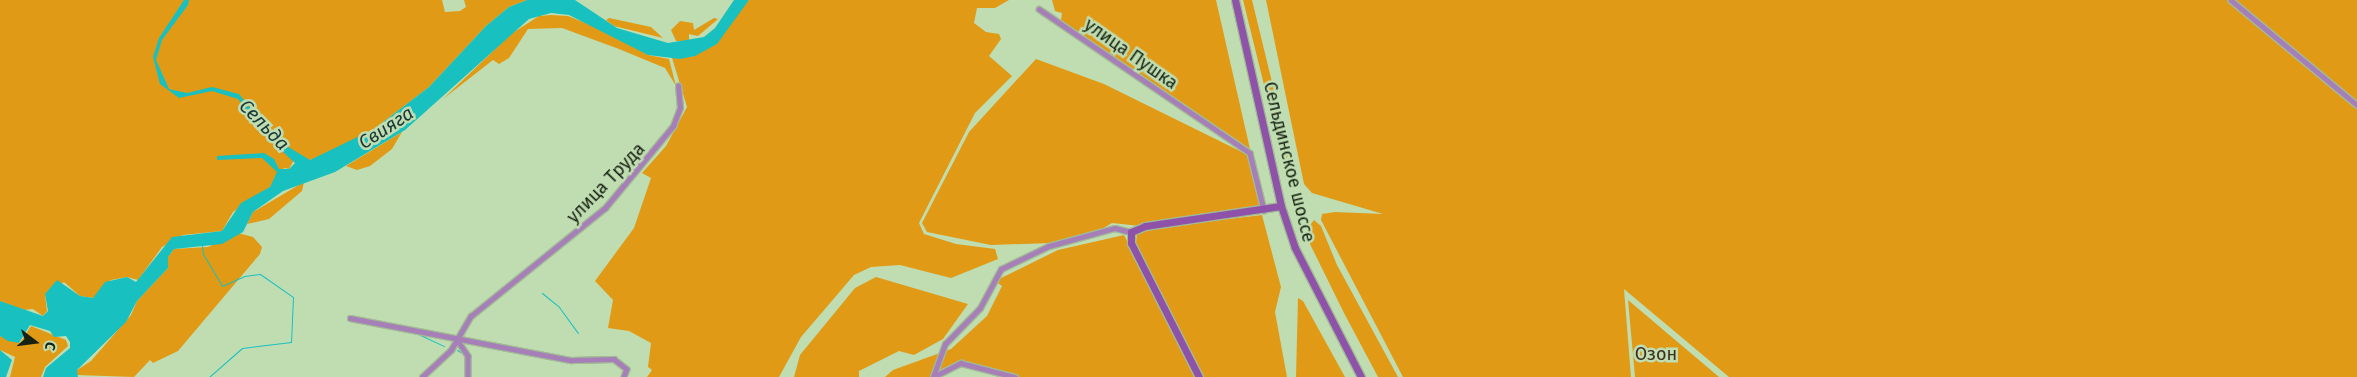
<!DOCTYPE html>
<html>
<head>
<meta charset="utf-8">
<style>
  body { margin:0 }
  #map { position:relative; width:2357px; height:377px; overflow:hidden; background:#c0ddb2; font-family:"Fira Sans",sans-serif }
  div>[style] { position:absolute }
  .green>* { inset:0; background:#e19a15 }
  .water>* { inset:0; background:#18c0c0 }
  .stream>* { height:1px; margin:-0.5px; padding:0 0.5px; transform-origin:0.5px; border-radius:0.5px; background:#18c0c0 }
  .roads { filter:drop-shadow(1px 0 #a2bb95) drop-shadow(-1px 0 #a2bb95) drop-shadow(0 1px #a2bb95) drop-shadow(0 -1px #a2bb95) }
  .street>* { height:4.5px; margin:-2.25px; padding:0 2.25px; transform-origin:2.25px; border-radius:2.25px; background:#a67eb8 }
  .secondary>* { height:7px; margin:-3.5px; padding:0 3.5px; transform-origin:3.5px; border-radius:3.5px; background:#8f52a9 }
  span { translate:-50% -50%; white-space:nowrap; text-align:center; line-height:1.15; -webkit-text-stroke:5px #c0ddb2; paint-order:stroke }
  .street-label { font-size:18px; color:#172212 }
  .park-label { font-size:18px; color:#3d2f1d }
  .water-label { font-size:19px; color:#183737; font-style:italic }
  .north { position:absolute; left:10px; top:317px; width:50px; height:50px; -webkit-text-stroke:4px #c0ddb2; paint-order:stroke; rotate:105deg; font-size:14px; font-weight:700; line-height:20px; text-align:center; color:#172212 }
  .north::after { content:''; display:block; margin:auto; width:18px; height:22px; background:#172212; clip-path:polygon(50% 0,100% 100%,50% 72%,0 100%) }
</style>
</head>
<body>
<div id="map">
  <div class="green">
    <div style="clip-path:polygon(0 0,442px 0,445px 12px,460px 11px,466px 7px,464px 0,527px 0,509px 7px,486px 26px,429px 87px,374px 129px,339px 148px,310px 160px,294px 160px,289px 169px,284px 168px,270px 187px,233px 212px,222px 231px,183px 235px,162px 247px,138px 280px,127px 277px,111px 280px,93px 298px,80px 296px,64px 282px,45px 294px,47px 311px,43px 316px,33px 309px,23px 310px,0 301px)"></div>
    <div style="clip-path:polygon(749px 0,1009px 0,995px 8px,977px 8px,974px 23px,986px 32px,999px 34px,1001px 39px,989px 56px,1012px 76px,975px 113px,919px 223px,924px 234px,956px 244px,995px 249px,998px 259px,951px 278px,900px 265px,871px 267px,854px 275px,801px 337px,779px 377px,647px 377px,652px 370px,648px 367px,651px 343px,629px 331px,608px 328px,613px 300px,595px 281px,634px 228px,651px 178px,642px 173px,666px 146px,687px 107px,672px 58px,695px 56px)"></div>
    <div style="clip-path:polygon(1052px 0,1216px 0,1250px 149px,1061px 20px,1062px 13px,1055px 11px)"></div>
    <div style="clip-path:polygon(1243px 0,1252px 0,1294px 172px,1292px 180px,1287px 178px)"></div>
    <div style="clip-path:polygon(1266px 0,2357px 0,2357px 377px,1729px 377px,1624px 289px,1631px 377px,1403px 377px,1321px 220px,1322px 214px,1335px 212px,1383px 214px,1312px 193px,1304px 184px)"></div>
    <div style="clip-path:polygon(551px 15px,568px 16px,613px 34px,648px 55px,669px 59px,676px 86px,665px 68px,619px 49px,562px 28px,528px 29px,509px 58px,499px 64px,493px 60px,443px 99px,511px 34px,539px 16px)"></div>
    <div style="clip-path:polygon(609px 18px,651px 27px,663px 38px,614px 26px,606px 20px)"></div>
    <div style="clip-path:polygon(714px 18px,718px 19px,698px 36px,689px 34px,689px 41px,676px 41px,671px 30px,680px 21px,693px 23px,694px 30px)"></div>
    <div style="clip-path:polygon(1036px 59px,1104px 84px,1250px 156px,1262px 208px,1140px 226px,1112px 223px,1097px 232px,1052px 243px,991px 245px,927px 232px,922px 223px,969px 132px)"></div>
    <div style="clip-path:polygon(402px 132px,392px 149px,370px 166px,357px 170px,346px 166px)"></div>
    <div style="clip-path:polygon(304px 182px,302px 191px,269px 219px,247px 224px,253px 212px)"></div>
    <div style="clip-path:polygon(1262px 215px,1281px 287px,1275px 312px,1287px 377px,1204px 377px,1136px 243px,1137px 234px,1145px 229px)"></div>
    <div style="clip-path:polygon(1314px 220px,1321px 226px,1337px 265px,1398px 377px,1378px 377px,1344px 313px,1310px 244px,1308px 228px)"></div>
    <div style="clip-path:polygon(238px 233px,253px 237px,262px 247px,260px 254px,178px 351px,153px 363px,150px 360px,134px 377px,77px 375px,77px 370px,91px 361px,131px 315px,137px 301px,168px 268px,168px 257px,174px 249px,208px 247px)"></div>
    <div style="clip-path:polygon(1124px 235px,1196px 377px,1006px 377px,954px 364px,931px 377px,885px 377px,893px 370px,951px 349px,987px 316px,1002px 286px,995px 281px,1058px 250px)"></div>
    <div style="clip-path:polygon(876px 277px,968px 304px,943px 339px,914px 355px,899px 351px,859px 371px,859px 377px,794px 377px,800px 355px,855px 288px)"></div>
    <div style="clip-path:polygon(1298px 298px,1303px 301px,1345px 377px,1296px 377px)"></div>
    <div style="clip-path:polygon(1628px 300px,1719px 377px,1635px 377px)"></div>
    <div style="clip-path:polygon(31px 326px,66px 340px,68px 346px,45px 367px,41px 377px,10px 377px,15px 357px,0 350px,0 336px,20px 343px)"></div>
  </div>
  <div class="water">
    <div style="clip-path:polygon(184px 0,189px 0,188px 5px,162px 40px,156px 60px,169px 89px,187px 93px,212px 87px,239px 94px,275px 139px,310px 160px,374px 129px,429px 87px,486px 26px,509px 7px,527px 0,575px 0,617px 28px,668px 43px,704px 37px,715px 28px,734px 0,749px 0,717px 44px,695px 56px,680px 59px,648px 55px,569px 15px,551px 13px,529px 19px,405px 130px,335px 172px,283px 191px,253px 212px,243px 232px,222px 244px,174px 249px,168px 257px,168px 268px,137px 301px,126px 322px,77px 370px,78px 377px,43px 377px,46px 368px,70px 348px,70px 342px,66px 336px,54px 337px,50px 331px,30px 325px,19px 343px,8px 341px,0 336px,0 301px,43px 316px,48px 311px,45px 294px,57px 280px,80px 296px,93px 298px,105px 282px,127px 277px,136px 282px,172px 237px,222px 231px,241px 203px,270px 187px,277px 172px,262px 158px,217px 160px,217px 156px,264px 153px,274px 159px,279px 169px,289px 169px,295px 163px,273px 143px,238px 99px,212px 91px,179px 98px,160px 84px,153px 57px,159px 38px)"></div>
    <div style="clip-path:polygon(0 350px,12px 360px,6px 377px,0 377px)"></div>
  </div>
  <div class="stream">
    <div style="left:202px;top:245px;width:9px;rotate:84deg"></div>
    <div style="left:203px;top:254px;width:37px;rotate:59deg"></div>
    <div style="left:222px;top:286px;width:24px;rotate:-24deg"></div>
    <div style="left:244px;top:276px;width:16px;rotate:-7deg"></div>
    <div style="left:260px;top:274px;width:40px;rotate:34.9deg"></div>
    <div style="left:293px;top:297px;width:45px;rotate:92.5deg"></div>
    <div style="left:291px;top:342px;width:49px;rotate:173deg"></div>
    <div style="left:242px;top:348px;width:44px;rotate:138.7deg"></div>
    <div style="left:542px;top:293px;width:22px;rotate:39deg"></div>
    <div style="left:559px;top:307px;width:32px;rotate:54deg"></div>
    <div style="left:361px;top:323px;width:16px;rotate:7deg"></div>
    <div style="left:416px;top:333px;width:31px;rotate:25deg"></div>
    <div style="left:457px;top:350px;width:8px;rotate:30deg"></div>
    <div style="left:464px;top:354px;width:23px;rotate:88deg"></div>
  </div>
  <div class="roads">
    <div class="street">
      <div style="left:2231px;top:0;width:164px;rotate:39.8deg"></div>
      <div style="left:1039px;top:9px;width:255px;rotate:34.3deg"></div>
      <div style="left:1250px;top:153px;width:59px;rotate:76.2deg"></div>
      <div style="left:350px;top:318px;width:225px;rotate:10.8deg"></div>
      <div style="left:571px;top:360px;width:43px;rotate:-1.3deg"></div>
      <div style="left:614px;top:359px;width:16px;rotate:38deg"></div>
      <div style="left:627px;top:369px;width:9px;rotate:111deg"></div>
      <div style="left:458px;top:341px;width:18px;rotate:56deg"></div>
      <div style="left:468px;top:356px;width:21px;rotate:90deg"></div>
      <div style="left:422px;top:377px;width:40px;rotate:-43deg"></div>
      <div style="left:451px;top:350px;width:39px;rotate:-60deg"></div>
      <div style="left:471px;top:316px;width:172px;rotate:-38.9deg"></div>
      <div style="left:605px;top:208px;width:107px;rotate:-50.3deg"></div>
      <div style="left:673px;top:126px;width:19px;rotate:-69deg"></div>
      <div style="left:680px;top:108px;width:22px;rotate:-95deg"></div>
      <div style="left:933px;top:377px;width:35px;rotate:-70deg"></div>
      <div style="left:945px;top:344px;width:50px;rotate:-45.8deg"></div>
      <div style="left:980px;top:308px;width:44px;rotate:-61.7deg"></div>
      <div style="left:1001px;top:269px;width:53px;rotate:-25.6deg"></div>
      <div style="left:1049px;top:246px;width:68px;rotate:-15.3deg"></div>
      <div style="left:1115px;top:228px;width:16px;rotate:14deg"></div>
      <div style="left:933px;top:377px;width:31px;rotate:-27deg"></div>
      <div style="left:961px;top:363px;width:56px;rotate:14.5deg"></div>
    </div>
    <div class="secondary">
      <div style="left:1235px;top:0;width:211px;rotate:77.4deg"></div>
      <div style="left:1281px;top:206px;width:44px;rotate:71.6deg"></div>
      <div style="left:1295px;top:248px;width:145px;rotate:62.9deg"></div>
      <div style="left:1199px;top:377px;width:150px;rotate:-116.9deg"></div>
      <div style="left:1131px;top:243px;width:11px;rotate:-90deg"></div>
      <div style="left:1131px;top:232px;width:15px;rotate:-23deg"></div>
      <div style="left:1145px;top:226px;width:137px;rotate:-8.4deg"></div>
    </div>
  </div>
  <div class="street-label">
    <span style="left:1131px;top:54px;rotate:35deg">улица Пушка</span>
    <span style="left:1289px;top:162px;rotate:76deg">Сельдинское шоссе</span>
    <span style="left:606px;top:183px;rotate:-46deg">улица Труда</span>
  </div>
  <div class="park-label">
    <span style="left:1656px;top:354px">Озон</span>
  </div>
  <div class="water-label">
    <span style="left:264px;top:125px;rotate:46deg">Сельда</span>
    <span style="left:386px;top:128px;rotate:-33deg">Свияга</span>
  </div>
  <div class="north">С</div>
</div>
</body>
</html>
